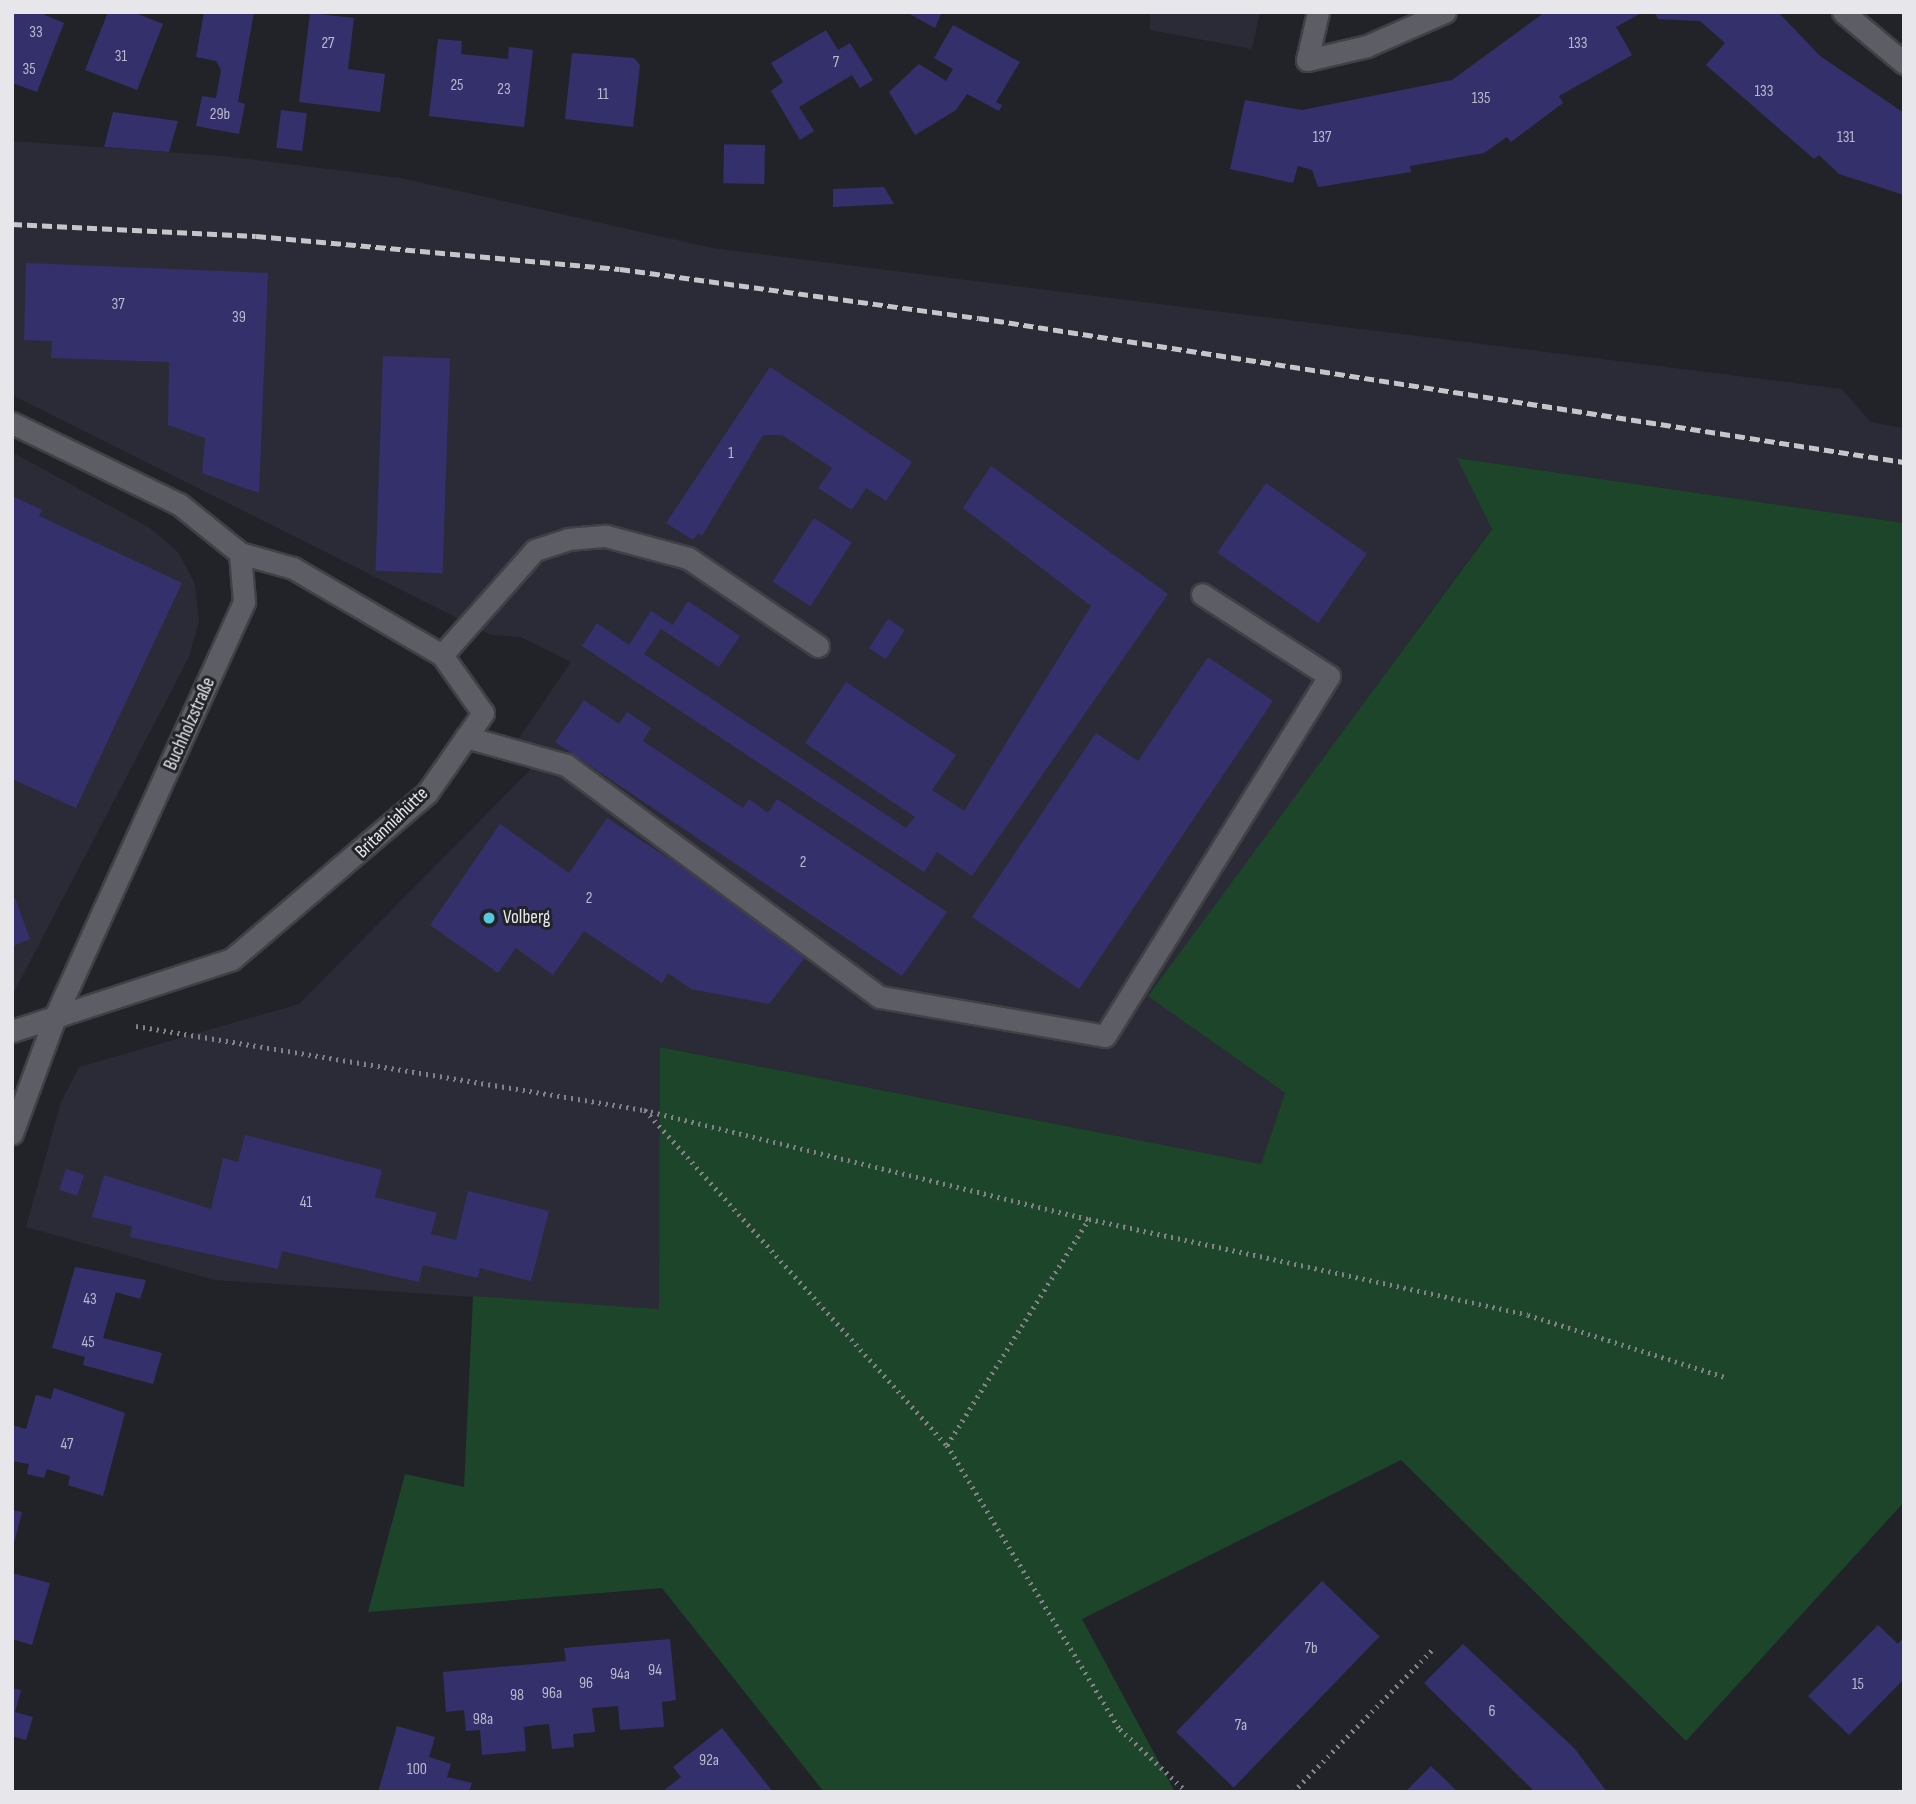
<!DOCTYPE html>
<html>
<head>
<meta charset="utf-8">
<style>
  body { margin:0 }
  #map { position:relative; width:1916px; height:1804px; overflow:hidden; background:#222329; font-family:"Sofia Sans Condensed",sans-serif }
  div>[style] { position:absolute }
  .built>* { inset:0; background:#2b2b37 }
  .green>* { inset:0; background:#1c4529 }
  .building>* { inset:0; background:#34306c; transform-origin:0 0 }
  .path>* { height:4.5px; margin-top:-2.25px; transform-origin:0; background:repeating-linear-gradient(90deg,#828287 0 2px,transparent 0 7px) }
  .roads { filter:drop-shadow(2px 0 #414145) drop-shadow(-2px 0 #414145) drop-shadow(0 2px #414145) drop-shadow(0 -2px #414145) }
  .minor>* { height:21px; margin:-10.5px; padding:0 10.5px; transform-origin:10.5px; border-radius:10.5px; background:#5d5e65 }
  .rail>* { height:5px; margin-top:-2.5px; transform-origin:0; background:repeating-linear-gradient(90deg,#c5c6ca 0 10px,transparent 0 15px) }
  .dots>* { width:19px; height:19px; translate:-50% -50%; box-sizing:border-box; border:4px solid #222329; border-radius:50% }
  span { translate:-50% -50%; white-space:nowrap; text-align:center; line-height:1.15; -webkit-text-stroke:6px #222329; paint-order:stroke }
  .number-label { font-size:16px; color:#bab9cb }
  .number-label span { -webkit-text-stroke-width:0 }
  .street-label { font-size:19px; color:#e7e7eb }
  .poi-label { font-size:19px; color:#e7e7eb }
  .left { translate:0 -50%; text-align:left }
  .frame { position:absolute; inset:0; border:14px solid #e7e7eb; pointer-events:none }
</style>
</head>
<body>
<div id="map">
  <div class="built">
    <div style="clip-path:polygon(1150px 12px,1260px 12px,1252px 49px,1150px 30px)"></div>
    <div style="clip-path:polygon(12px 141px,223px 156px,401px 178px,712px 248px,1842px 389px,1870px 422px,1904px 428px,1904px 523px,1458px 458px,1492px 528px,1149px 996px,1285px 1093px,1261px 1164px,661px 1047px,659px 1309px,215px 1280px,26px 1227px,61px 1102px,79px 1067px,299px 1004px,531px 769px,511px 750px,571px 662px,521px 637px,491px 635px,12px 395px)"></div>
    <div style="clip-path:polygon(12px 452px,150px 528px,178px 552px,195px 584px,199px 621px,189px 657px,12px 996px)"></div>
  </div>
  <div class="green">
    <div style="clip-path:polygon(1457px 458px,1904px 523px,1904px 1502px,1686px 1741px,1401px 1460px,1082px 1619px,1175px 1792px,824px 1792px,662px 1588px,368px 1612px,405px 1474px,464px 1487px,473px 1296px,659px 1309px,660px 1047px,1261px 1164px,1285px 1093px,1148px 996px,1492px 529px)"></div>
  </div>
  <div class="building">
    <div style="clip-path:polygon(12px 12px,38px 12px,64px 23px,37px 92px,12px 83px)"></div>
    <div style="clip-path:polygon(108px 12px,133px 12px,163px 24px,137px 90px,85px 70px)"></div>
    <div style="clip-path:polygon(204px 12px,254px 12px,238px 102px,245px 104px,239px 134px,196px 126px,202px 96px,216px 98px,221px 70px,216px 61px,196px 57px)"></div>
    <div style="clip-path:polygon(906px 12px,942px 12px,935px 28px)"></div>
    <div style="clip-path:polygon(1545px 12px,1643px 12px,1616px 27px,1632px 55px,1559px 96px,1563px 103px,1511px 142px,1507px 137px,1484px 153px,1410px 166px,1411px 172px,1318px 187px,1312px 170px,1298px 166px,1293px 183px,1230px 169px,1245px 100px,1302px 110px,1452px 80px)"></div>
    <div style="clip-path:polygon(1654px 12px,1778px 12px,1820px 56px,1904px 113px,1904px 195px,1839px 174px,1819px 155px,1814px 159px,1706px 65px,1725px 43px,1700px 21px,1658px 19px)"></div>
    <div style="clip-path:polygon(310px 13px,354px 18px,348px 69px,385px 74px,380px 112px,299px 102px)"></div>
    <div style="clip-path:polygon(953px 25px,1020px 62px,996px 102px,1002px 105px,999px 111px,967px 94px,956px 110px,915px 135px,889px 92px,919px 64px,946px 81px,953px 69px,934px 58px)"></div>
    <div style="clip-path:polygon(826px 30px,838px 50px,850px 43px,873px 80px,860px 88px,852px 75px,799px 107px,814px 131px,800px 140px,771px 91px,783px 82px,771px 63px)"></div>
    <div style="clip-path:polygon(438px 39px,462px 41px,461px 54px,508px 59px,509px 47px,533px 50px,524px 127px,429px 116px)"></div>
    <div style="clip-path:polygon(572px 53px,634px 58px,640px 65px,633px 127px,565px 119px)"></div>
    <div style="left:281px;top:110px;width:26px;height:38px;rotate:7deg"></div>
    <div style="clip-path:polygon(113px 112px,178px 121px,169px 152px,104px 147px)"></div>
    <div style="left:765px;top:145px;width:39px;height:41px;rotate:91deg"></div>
    <div style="clip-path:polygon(884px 187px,894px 204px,833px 207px,833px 189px)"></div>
    <div style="clip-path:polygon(26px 263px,268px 273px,259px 493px,202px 473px,205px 438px,168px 425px,169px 362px,51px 358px,52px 341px,24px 340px)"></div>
    <div style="left:383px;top:356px;width:67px;height:215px;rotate:2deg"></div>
    <div style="clip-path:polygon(770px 367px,912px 462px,886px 501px,866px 488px,852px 510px,818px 488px,832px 468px,782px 435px,763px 435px,702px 536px,698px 533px,693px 540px,666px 523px)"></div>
    <div style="clip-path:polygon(991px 466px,1168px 594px,972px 876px,937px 852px,924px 872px,582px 646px,597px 623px,629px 645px,651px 611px,673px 625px,688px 601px,740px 636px,719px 667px,661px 629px,644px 654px,906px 828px,915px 817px,805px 743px,846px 682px,956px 755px,932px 790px,964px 811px,1091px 606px,963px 508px)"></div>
    <div style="left:1266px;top:483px;width:123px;height:85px;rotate:35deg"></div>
    <div style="clip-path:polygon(12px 496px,42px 510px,39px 516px,182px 583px,76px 808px,12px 779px)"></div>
    <div style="left:814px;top:518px;width:45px;height:76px;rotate:33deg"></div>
    <div style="left:888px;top:619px;width:20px;height:35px;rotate:33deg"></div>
    <div style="clip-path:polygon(1208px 657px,1273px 701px,1079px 989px,972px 917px,1096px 733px,1138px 761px)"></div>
    <div style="clip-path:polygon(584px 700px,619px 724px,627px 712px,651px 728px,643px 741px,743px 808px,749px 799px,768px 813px,777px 799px,947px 912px,902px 976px,555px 742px)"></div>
    <div style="clip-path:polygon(607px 818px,810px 951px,769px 1004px,691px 989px,668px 973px,662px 983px,584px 931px,553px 975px,516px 948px,498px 973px,430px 925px,500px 824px,569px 873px)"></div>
    <div style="clip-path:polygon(15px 898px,30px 939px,12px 946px,12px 899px)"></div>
    <div style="clip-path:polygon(245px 1135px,382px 1170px,375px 1197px,437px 1213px,431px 1234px,456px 1240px,468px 1191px,549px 1211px,531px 1281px,480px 1268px,478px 1278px,423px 1265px,419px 1282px,282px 1251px,278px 1269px,130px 1237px,132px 1226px,92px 1217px,104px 1175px,211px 1209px,223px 1158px,238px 1162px)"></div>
    <div style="left:66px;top:1169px;width:19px;height:22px;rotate:18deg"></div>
    <div style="clip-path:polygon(75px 1267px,146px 1280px,140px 1299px,116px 1292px,103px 1338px,162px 1353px,153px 1384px,83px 1365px,85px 1357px,52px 1348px)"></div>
    <div style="clip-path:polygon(54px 1388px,125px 1413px,103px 1496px,68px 1485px,70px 1476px,47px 1469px,44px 1478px,27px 1474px,29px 1464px,12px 1461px,12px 1425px,26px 1429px,36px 1395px,51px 1399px)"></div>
    <div style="clip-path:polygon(12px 1510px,22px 1512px,13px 1547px,12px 1547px)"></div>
    <div style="clip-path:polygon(12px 1573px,50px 1583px,32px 1645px,12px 1639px)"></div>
    <div style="left:1322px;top:1581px;width:80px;height:210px;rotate:44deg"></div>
    <div style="clip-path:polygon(1878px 1625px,1898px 1644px,1904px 1637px,1904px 1679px,1849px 1735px,1808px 1696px)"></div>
    <div style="clip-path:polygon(670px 1639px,676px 1700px,662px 1702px,664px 1727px,620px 1730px,618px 1706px,592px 1708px,595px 1732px,573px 1734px,574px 1747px,552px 1749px,549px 1724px,537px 1725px,524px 1727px,526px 1751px,482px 1755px,480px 1730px,466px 1731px,464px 1710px,446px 1712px,443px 1672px,566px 1661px,564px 1648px)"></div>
    <div style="clip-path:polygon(1463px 1644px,1575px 1749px,1607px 1792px,1535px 1792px,1424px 1683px)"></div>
    <div style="clip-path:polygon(12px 1688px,21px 1690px,15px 1712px,33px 1717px,26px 1740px,12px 1736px)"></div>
    <div style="clip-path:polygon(397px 1726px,435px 1737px,429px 1757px,451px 1764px,447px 1777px,472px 1783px,469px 1792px,378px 1792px)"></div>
    <div style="clip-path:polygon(722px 1728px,773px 1792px,662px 1792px,681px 1777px,673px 1767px)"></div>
    <div style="clip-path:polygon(1431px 1766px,1458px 1792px,1405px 1792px)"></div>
  </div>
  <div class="path">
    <div style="left:136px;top:1026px;width:515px;rotate:9.39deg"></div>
    <div style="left:644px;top:1110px;width:458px;rotate:13.8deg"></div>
    <div style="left:1089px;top:1219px;width:449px;rotate:12.3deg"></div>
    <div style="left:1528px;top:1315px;width:207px;rotate:17.5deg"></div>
    <div style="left:645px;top:1110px;width:451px;rotate:48deg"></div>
    <div style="left:947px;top:1445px;width:333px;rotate:58.7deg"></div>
    <div style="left:1120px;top:1729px;width:92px;rotate:43.2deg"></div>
    <div style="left:947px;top:1445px;width:267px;rotate:-57.9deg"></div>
    <div style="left:1293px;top:1792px;width:200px;rotate:-45.6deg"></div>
    <div style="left:1901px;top:1792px;width:8px;rotate:-67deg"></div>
  </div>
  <div class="roads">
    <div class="minor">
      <div style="left:1318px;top:12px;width:49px;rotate:102.9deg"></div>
      <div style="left:1307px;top:60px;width:62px;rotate:-13.1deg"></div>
      <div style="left:1367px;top:46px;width:85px;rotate:-23.6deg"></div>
      <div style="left:1843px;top:12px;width:80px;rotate:39.9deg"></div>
      <div style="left:12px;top:423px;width:186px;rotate:25.9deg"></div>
      <div style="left:179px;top:504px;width:78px;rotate:38.8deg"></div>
      <div style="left:240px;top:553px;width:49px;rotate:85.3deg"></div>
      <div style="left:244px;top:602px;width:456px;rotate:114.5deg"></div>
      <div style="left:55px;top:1017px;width:124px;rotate:110.3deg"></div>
      <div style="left:442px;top:655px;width:140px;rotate:-48.5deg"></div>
      <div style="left:535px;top:550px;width:35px;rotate:-18deg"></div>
      <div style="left:568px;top:539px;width:38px;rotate:-5deg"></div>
      <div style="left:606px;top:536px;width:85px;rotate:15deg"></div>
      <div style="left:688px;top:558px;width:157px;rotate:34.1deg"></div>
      <div style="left:466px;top:737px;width:104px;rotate:15.6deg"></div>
      <div style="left:566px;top:765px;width:390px;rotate:36.5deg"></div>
      <div style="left:880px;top:997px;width:228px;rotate:9.8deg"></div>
      <div style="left:1105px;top:1036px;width:424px;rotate:-58.1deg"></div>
      <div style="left:1329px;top:676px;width:151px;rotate:-147.2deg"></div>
      <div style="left:12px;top:1031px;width:231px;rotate:-18.1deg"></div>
      <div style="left:232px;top:959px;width:256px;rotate:-40.4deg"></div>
      <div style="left:427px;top:793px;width:98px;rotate:-55deg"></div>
      <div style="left:483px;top:713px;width:71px;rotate:-125.3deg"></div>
      <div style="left:442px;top:655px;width:173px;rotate:-149.7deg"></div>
      <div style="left:293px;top:568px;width:55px;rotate:-164.2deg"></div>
    </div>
  </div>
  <div class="rail">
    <div style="left:12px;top:224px;width:244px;rotate:2.8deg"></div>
    <div style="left:256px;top:236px;width:365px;rotate:5.2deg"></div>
    <div style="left:620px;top:269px;width:362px;rotate:7.8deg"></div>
    <div style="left:979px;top:318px;width:936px;rotate:8.85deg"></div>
  </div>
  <div class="dots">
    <div style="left:489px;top:918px;background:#55cade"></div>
  </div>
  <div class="number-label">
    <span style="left:36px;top:33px">33</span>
    <span style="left:328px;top:44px">27</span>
    <span style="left:1578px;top:44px">133</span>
    <span style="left:121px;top:57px">31</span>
    <span style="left:836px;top:63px">7</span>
    <span style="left:29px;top:70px">35</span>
    <span style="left:457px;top:86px">25</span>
    <span style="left:504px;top:90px">23</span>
    <span style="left:1764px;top:92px">133</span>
    <span style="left:603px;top:95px">11</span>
    <span style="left:1481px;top:99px">135</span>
    <span style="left:220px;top:115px">29b</span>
    <span style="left:1322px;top:138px">137</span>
    <span style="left:1846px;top:138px">131</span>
    <span style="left:118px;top:305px">37</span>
    <span style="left:239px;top:318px">39</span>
    <span style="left:731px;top:454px">1</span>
    <span style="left:803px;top:863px">2</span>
    <span style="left:589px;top:899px">2</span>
    <span style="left:306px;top:1203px">41</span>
    <span style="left:90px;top:1300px">43</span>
    <span style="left:88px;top:1343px">45</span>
    <span style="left:67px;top:1445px">47</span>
    <span style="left:1311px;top:1649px">7b</span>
    <span style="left:655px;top:1671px">94</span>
    <span style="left:620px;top:1675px">94a</span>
    <span style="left:586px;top:1684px">96</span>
    <span style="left:1858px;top:1685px">15</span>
    <span style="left:552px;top:1694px">96a</span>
    <span style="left:517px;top:1696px">98</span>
    <span style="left:1492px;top:1712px">6</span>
    <span style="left:483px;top:1720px">98a</span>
    <span style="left:1241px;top:1726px">7a</span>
    <span style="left:709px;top:1761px">92a</span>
    <span style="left:417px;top:1770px">100</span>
  </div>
  <div class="street-label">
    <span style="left:190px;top:724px;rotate:-66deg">Buchholzstraße</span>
    <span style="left:392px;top:823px;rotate:-44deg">Britanniahütte</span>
  </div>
  <div class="poi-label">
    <span class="left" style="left:503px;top:918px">Volberg</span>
  </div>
  <div class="frame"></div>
</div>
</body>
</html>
